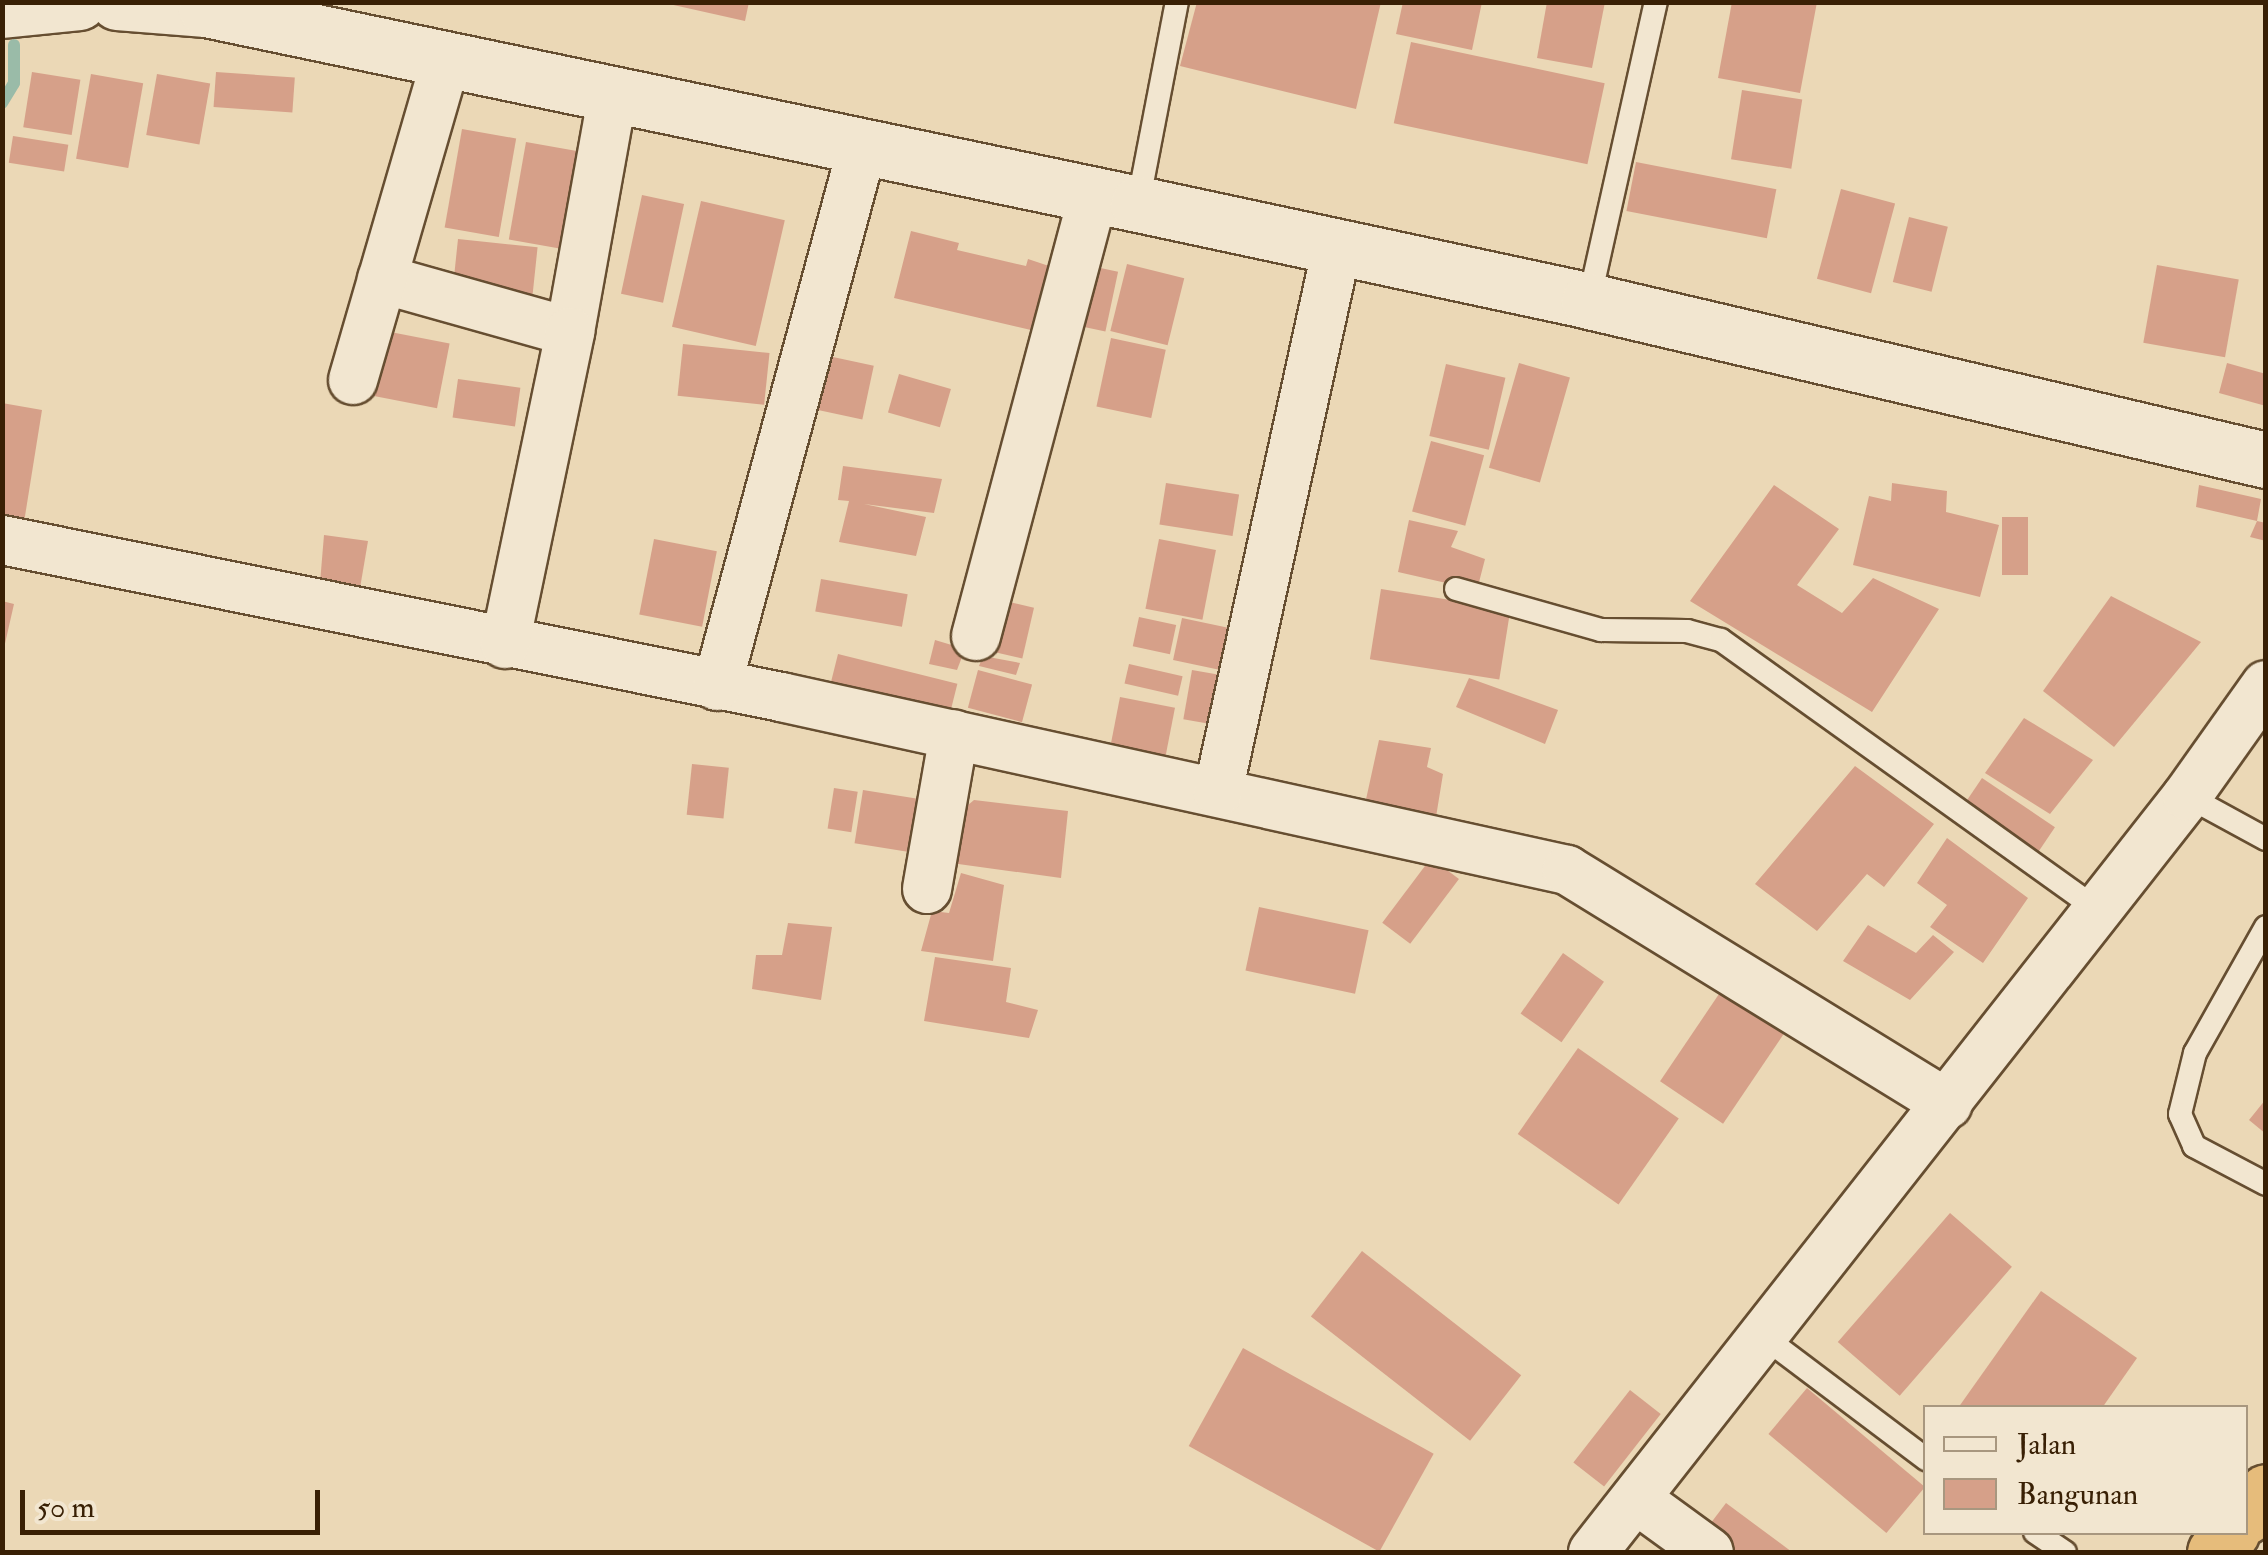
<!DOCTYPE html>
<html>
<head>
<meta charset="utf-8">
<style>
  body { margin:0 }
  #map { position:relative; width:2268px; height:1555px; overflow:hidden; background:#ebd8b6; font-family:"IM FELL Double Pica",serif }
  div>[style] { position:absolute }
  .stream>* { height:12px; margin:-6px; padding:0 6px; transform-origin:6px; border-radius:6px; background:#9abba8 }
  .building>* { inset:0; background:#d6a089; transform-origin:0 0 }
  .roads { filter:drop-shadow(2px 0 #664e31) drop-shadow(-2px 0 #664e31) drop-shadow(0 2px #664e31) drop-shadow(0 -2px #664e31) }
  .lane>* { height:22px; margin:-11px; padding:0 11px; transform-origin:11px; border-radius:11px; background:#f2e6d0 }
  .street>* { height:48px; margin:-24px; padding:0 24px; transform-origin:24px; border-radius:24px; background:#f2e6d0 }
  .secondary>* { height:55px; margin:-27.5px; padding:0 27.5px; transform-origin:27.5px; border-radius:27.5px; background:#f2e6d0 }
  .highway>* { height:55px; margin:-27.5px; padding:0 27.5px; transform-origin:27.5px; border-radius:27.5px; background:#e6bc7b }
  span { translate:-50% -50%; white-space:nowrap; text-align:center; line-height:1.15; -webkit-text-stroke:8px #f2e6d0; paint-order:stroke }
  .frame { position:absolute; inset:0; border:5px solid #392005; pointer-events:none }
  .legend { position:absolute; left:1923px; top:1405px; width:325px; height:130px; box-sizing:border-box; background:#f2e6d0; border:2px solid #a8977f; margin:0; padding:12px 18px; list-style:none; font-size:30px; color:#392005 }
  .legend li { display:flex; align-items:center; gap:20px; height:50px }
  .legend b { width:50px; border:2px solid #a8977f }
  .scale { position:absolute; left:20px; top:1490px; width:300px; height:45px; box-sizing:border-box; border:5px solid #392005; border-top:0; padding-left:12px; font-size:30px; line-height:35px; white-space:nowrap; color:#392005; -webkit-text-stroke:8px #f2e6d0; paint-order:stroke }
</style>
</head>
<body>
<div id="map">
  <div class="stream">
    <div style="left:2px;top:103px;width:23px;rotate:-59deg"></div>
    <div style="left:14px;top:83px;width:38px;rotate:-90deg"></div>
  </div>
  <div class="building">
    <div style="clip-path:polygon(660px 2px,749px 2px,745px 21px)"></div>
    <div style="clip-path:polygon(1197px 2px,1381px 2px,1356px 109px,1180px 66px)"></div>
    <div style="clip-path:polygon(1403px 2px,1482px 2px,1472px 50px,1396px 34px)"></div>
    <div style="clip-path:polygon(1547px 2px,1605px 2px,1592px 68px,1537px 58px)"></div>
    <div style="clip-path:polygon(1732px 2px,1817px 2px,1800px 93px,1718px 78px)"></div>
    <div style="left:1411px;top:42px;width:198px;height:83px;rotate:12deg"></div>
    <div style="left:32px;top:72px;width:49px;height:56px;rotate:9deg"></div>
    <div style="left:216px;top:72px;width:79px;height:35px;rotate:4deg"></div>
    <div style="left:91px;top:74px;width:53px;height:86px;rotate:10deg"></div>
    <div style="left:157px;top:74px;width:54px;height:62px;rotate:10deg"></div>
    <div style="left:1742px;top:90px;width:61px;height:70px;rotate:9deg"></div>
    <div style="left:462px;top:129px;width:55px;height:100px;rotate:10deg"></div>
    <div style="left:13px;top:136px;width:56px;height:27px;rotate:9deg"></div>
    <div style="left:526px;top:142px;width:53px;height:99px;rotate:10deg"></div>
    <div style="left:1636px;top:162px;width:143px;height:50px;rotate:11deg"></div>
    <div style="left:1841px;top:189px;width:56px;height:93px;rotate:15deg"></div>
    <div style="left:642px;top:195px;width:43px;height:101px;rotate:12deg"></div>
    <div style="left:701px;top:201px;width:86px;height:129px;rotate:13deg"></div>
    <div style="left:1909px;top:217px;width:40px;height:67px;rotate:14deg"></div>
    <div style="clip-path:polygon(911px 231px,959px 243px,957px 250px,1026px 266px,1028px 259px,1064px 271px,1048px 334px,894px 298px)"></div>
    <div style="left:458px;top:239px;width:80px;height:56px;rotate:6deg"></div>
    <div style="left:1077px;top:263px;width:42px;height:61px;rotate:12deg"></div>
    <div style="left:1127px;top:264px;width:59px;height:69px;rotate:14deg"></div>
    <div style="left:2157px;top:265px;width:83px;height:79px;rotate:10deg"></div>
    <div style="left:375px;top:329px;width:76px;height:66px;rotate:11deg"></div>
    <div style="left:1111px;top:338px;width:56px;height:70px;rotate:12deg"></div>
    <div style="left:683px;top:344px;width:87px;height:52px;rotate:6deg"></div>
    <div style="left:819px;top:354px;width:56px;height:55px;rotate:12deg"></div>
    <div style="left:1519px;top:363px;width:53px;height:109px;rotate:16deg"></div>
    <div style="clip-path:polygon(2227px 363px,2266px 374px,2266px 406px,2219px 393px)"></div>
    <div style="left:1446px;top:364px;width:61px;height:74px;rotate:13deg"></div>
    <div style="left:899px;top:374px;width:54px;height:40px;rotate:16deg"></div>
    <div style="left:458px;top:379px;width:63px;height:39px;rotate:8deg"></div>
    <div style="clip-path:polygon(2px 403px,42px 410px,21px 541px,2px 538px)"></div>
    <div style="left:1431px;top:441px;width:55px;height:73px;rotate:15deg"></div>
    <div style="clip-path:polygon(843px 466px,942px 479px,934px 513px,864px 504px,926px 517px,916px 556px,839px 542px,849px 501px,838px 500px)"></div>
    <div style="left:1166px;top:483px;width:74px;height:42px;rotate:9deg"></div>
    <div style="clip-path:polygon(1892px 483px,1947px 491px,1946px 512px,1999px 525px,1980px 597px,1853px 565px,1869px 496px,1891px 501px)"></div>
    <div style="clip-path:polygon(1774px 485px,1839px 529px,1797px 585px,1842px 613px,1873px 578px,1939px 609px,1872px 712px,1690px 601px)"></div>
    <div style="clip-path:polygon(2199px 485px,2261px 499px,2257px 521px,2266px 523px,2266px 541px,2250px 537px,2257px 521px,2196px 507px)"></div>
    <div style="left:2002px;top:517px;width:26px;height:58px"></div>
    <div style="clip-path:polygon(1409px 520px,1458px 531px,1451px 547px,1485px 559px,1477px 590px,1398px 572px)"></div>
    <div style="clip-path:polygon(324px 535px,368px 541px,359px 594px,320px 583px)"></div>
    <div style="left:654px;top:539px;width:64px;height:77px;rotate:11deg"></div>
    <div style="left:1159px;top:539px;width:58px;height:71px;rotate:11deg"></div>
    <div style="left:821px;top:579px;width:88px;height:33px;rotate:10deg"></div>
    <div style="left:1381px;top:589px;width:131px;height:71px;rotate:9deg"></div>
    <div style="clip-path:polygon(2111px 596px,2201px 642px,2114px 747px,2043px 691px)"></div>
    <div style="left:996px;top:599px;width:39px;height:52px;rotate:13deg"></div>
    <div style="clip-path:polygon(2px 601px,14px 604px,4px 648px,2px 648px)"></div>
    <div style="left:1139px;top:617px;width:38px;height:30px;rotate:12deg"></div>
    <div style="left:1182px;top:618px;width:52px;height:43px;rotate:12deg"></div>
    <div style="clip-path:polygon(935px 640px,965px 649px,957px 670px,929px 664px)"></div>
    <div style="left:838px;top:654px;width:123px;height:46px;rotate:14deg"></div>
    <div style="clip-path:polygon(983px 656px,1020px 663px,1016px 675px,979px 666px)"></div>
    <div style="left:1129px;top:664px;width:55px;height:20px;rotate:13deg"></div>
    <div style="left:978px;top:670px;width:56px;height:39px;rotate:15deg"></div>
    <div style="left:1192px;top:670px;width:29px;height:50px;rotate:10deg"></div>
    <div style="clip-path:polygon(1469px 678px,1558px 710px,1545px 744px,1456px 707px)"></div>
    <div style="left:1120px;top:697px;width:56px;height:64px;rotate:11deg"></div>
    <div style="clip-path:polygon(2024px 718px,2093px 760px,2050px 814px,1985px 773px)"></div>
    <div style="clip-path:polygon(1379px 740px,1431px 748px,1427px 767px,1443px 774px,1436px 817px,1365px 804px)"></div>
    <div style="left:692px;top:764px;width:37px;height:51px;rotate:6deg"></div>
    <div style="clip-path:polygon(1855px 766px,1934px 824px,1884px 887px,1867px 874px,1817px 931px,1755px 884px)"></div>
    <div style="left:1982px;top:778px;width:88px;height:32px;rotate:34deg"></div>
    <div style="left:834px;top:788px;width:24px;height:41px;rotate:9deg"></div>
    <div style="left:863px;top:790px;width:68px;height:54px;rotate:9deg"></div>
    <div style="clip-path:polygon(974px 800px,1068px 811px,1061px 878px,951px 863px,955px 816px)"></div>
    <div style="clip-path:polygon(1947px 838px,2028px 898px,1983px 963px,1930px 927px,1947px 905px,1917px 883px)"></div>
    <div style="left:1431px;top:858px;width:35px;height:81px;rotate:37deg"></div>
    <div style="clip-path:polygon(961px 873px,1004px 885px,993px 961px,921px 951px,932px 911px,949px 913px)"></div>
    <div style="left:1259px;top:907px;width:112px;height:65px;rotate:12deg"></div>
    <div style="clip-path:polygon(788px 923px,832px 927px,821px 1000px,752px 989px,756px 955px,782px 955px)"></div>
    <div style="clip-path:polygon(1868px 925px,1916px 953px,1933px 935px,1954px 952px,1910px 1000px,1843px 961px)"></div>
    <div style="left:1563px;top:953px;width:50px;height:74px;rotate:35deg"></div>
    <div style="clip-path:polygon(935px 957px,1011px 968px,1006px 1002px,1038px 1010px,1029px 1038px,924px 1021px)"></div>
    <div style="left:1721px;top:991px;width:76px;height:109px;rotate:34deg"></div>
    <div style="left:1578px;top:1048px;width:123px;height:105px;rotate:35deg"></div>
    <div style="clip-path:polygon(2266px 1099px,2266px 1134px,2249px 1120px)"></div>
    <div style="left:1950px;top:1213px;width:82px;height:171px;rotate:41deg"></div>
    <div style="left:1362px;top:1251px;width:202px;height:83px;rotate:38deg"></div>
    <div style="clip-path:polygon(2041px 1291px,2137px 1358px,2102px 1408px,1958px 1408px)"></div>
    <div style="left:1243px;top:1348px;width:218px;height:112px;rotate:29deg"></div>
    <div style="left:1807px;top:1388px;width:154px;height:60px;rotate:40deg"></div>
    <div style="left:1630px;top:1390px;width:39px;height:92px;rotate:38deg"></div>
    <div style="clip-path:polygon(1726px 1503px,1792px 1552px,1723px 1552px,1701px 1536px)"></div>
  </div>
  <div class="roads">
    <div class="lane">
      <div style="left:1138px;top:204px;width:206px;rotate:-79.1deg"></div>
      <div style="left:1589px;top:301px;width:306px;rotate:-77.4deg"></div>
      <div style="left:1456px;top:589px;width:151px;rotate:15.8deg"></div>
      <div style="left:1601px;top:630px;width:86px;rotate:0.7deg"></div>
      <div style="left:1687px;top:631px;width:35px;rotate:15deg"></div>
      <div style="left:1721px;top:640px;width:464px;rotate:35.6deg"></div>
      <div style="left:2187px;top:796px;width:90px;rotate:28.6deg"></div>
      <div style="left:2266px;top:927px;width:145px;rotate:119.4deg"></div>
      <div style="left:2195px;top:1053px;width:63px;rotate:103.8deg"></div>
      <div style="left:2180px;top:1114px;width:35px;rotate:66deg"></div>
      <div style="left:2194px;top:1146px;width:81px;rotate:27.8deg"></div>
      <div style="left:1764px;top:1337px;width:203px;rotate:37deg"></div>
      <div style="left:2035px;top:1532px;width:36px;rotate:34deg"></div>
    </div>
    <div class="street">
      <div style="left:382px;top:279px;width:195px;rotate:15.7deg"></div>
      <div style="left:570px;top:332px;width:243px;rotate:-79.8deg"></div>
      <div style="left:353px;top:380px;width:334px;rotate:-73.8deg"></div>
      <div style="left:2px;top:540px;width:795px;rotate:11.39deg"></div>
      <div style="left:781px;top:697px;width:805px;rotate:12.41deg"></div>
      <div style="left:1567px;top:870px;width:447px;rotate:31.6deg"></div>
      <div style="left:976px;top:636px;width:456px;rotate:-75.1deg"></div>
      <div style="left:505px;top:644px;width:319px;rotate:-78.2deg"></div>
      <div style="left:717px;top:686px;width:560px;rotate:-74.9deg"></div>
      <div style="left:1218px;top:792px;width:558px;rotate:-77.68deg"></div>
      <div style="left:927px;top:889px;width:157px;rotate:-80.1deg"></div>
      <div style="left:1636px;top:1499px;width:90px;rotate:36deg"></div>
      <div style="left:1593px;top:1552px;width:961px;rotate:-51.84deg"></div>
      <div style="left:2187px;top:796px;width:136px;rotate:-54.6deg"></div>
    </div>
    <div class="secondary">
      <div style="left:117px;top:2px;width:89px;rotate:4.5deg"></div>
      <div style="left:206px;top:9px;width:952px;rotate:11.82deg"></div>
      <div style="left:1138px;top:204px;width:461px;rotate:12.1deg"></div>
      <div style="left:1589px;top:301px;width:695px;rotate:13.22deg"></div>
      <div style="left:2px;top:10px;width:77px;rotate:-5.9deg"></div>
    </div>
    <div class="highway">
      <div style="left:2246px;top:1516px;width:31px;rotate:-50deg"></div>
      <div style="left:2215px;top:1552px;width:26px;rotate:-50deg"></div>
    </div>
  </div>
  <div class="frame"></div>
  <ul class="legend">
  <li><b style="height:12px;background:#f2e6d0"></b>Jalan</li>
  <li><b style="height:28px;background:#d6a089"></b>Bangunan</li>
  </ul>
  <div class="scale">50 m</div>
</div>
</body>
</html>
